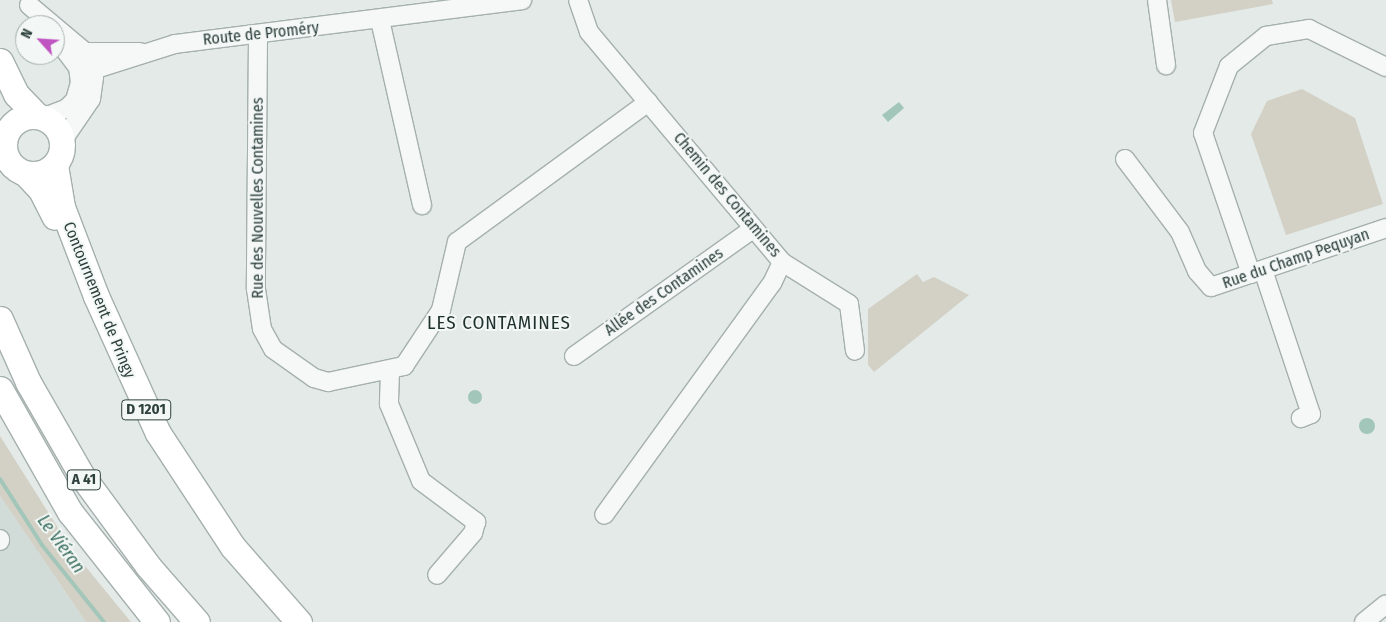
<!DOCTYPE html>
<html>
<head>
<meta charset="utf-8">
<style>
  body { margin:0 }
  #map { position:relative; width:1386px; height:622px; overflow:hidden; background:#e3eae8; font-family:"Fira Sans Condensed",sans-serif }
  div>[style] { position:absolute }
  .built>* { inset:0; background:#d1dbd8 }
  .green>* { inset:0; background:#d3d1c5 }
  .water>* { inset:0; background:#a2c6b9 }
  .round { border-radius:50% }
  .stream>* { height:4px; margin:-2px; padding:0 2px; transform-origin:2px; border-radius:2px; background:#a2c6b9 }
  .roads { filter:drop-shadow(1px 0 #a5b0ae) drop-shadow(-1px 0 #a5b0ae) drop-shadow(0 1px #a5b0ae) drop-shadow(0 -1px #a5b0ae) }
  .minor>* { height:18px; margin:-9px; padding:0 9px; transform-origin:9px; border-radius:9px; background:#f6f8f8 }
  .highway>* { height:25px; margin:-12.5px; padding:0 12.5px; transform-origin:12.5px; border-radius:12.5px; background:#fff }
  .highway>.ring { margin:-12.5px; padding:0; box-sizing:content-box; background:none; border:25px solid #fff; border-radius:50% }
  span { translate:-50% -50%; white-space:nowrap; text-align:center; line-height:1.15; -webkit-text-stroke:4px #f3f7f6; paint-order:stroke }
  .shield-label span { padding:1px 4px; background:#f3f7f6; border:1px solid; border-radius:4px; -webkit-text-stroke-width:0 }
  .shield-label { font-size:15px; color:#2d403c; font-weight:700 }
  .street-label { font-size:16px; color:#2d403c }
  .water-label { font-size:18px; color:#3b705f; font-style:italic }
  .quarter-label { font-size:19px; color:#1f312d; letter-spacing:1px }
  .north { position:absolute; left:15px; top:15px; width:50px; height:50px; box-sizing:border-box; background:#f3f7f6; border:1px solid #a4aeac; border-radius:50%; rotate:296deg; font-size:14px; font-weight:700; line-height:20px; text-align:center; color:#2d403c }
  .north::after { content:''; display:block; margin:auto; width:18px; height:22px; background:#bf55c1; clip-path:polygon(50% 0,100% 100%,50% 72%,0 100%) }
</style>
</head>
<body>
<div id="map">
  <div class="built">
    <div style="clip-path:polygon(0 496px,86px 622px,0 622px)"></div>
  </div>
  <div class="green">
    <div style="clip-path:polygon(1171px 0,1272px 0,1273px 4px,1175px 22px)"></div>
    <div style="clip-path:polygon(1302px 89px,1355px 118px,1383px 204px,1286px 235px,1251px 134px,1267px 101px)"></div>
    <div style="clip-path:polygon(917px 274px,923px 282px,934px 277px,969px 295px,874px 372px,868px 365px,868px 309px)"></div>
    <div style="clip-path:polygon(0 436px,72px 550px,131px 622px,86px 622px,0 496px)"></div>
  </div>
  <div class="water">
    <div style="clip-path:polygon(899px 102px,904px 108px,888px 122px,882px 115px)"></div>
    <div class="round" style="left:468px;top:390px;width:14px;height:14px"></div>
    <div class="round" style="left:1359px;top:418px;width:16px;height:16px"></div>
  </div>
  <div class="stream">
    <div style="left:0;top:479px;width:78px;rotate:57.5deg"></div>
    <div style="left:42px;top:545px;width:99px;rotate:51.2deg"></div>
  </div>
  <div class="roads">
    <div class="minor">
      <div style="left:578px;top:0;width:34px;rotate:71deg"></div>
      <div style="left:589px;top:32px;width:300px;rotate:50deg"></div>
      <div style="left:782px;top:262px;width:23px;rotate:115deg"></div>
      <div style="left:772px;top:283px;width:286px;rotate:125.9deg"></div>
      <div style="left:1157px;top:0;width:66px;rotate:82.1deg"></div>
      <div style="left:29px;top:5px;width:73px;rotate:40deg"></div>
      <div style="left:85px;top:52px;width:55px"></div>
      <div style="left:380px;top:20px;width:190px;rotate:77.2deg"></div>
      <div style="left:55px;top:37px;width:38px;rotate:53deg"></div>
      <div style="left:78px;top:67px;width:15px;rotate:11deg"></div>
      <div style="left:93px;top:70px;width:86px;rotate:-17.6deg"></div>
      <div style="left:175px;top:44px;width:350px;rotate:-7.2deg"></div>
      <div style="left:258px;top:37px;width:252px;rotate:90.5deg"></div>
      <div style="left:256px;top:289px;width:40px;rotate:81.5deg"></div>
      <div style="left:262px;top:329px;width:23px;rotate:61deg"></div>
      <div style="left:273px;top:349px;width:50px;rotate:35.3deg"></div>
      <div style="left:314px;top:378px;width:15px;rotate:16deg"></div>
      <div style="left:328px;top:382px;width:78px;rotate:-11.9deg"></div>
      <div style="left:404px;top:366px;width:67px;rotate:-56.5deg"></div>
      <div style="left:441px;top:310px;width:70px;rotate:-76.8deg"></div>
      <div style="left:457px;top:242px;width:237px;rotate:-36.2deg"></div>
      <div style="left:42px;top:118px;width:26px;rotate:-21deg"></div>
      <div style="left:66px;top:109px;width:13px;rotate:-45deg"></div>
      <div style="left:75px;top:100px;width:18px;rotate:-74deg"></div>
      <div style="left:80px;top:83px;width:16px;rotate:-97deg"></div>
      <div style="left:61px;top:143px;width:53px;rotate:-55.7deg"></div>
      <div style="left:91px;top:99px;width:22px;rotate:-82deg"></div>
      <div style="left:94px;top:77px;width:19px;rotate:-108deg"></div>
      <div style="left:1125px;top:159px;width:91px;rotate:53deg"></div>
      <div style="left:1180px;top:232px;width:43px;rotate:66.4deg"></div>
      <div style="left:1197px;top:271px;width:21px;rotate:49deg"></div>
      <div style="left:1211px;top:287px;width:185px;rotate:-18.6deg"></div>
      <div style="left:782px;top:262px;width:79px;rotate:32.1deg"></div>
      <div style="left:849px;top:304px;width:47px;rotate:82.7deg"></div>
      <div style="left:1263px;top:270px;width:152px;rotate:71.6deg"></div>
      <div style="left:1311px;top:414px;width:11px;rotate:158deg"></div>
      <div style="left:1251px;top:274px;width:149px;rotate:-108.8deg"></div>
      <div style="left:1203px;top:133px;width:72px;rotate:-68.8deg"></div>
      <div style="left:1229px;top:66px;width:48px;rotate:-39deg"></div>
      <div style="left:1266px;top:36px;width:44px;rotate:-9.2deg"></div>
      <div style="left:1309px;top:29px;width:86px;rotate:26.3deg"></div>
      <div style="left:574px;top:356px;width:219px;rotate:-35.4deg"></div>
      <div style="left:390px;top:372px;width:32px;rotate:92deg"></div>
      <div style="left:389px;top:404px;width:83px;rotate:67.4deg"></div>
      <div style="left:421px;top:481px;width:69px;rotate:36.7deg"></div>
      <div style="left:476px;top:522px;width:11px;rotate:105deg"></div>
      <div style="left:473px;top:533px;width:55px;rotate:130.6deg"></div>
      <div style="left:0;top:539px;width:2px;rotate:90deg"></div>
      <div style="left:1364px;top:622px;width:28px;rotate:-39deg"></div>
    </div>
    <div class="highway">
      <div style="left:0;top:61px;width:37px;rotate:64deg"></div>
      <div style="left:16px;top:94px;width:30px;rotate:46deg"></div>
      <div class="ring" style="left:4px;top:116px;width:33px;height:33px"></div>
      <div style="left:55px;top:165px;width:43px;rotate:80.5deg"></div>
      <div style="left:62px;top:207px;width:95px;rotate:69.1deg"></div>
      <div style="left:96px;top:296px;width:150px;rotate:65.7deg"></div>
      <div style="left:158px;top:433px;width:136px;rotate:56.7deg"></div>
      <div style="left:233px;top:547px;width:100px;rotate:48.7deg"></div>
      <div style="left:26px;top:174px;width:22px;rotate:47deg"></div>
      <div style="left:41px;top:190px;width:30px;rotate:63deg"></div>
      <div style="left:0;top:319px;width:69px;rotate:66deg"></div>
      <div style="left:28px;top:382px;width:108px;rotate:60.1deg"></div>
      <div style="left:82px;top:476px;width:112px;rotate:53.7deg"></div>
      <div style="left:148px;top:566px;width:74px;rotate:48.8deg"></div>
      <div style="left:0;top:389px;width:142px;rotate:60.4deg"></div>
      <div style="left:70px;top:512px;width:140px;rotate:51.7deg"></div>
    </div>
  </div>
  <div class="shield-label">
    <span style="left:146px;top:410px">D 1201</span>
    <span style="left:84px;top:480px">A 41</span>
  </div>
  <div class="street-label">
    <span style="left:261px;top:34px;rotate:-6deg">Route de Proméry</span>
    <span style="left:727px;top:195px;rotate:50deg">Chemin des Contamines</span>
    <span style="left:258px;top:198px;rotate:-90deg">Rue des Nouvelles Contamines</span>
    <span style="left:1296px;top:259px;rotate:-19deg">Rue du Champ Pequyan</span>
    <span style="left:664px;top:292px;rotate:-35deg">Allée des Contamines</span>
    <span style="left:99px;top:300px;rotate:68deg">Contournement de Pringy</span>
  </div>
  <div class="water-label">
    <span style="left:61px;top:544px;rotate:54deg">Le Viéran</span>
  </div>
  <div class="quarter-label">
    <span style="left:499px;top:323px">LES CONTAMINES</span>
  </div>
  <div class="north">N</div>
</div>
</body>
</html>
